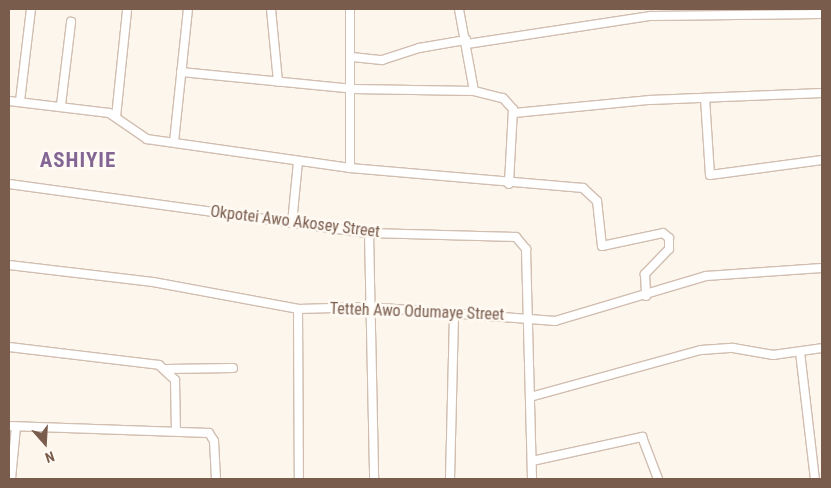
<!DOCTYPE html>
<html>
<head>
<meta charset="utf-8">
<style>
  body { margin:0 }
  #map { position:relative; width:831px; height:488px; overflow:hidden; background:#fdf6ec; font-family:"Roboto Condensed",sans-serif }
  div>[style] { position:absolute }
  .roads { filter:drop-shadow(1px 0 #d1beb0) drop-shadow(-1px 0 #d1beb0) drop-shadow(0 1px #d1beb0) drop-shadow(0 -1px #d1beb0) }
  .minor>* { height:8px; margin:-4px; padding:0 4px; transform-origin:4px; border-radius:4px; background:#fff }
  span { translate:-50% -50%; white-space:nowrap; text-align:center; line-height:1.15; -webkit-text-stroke:5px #fffaf3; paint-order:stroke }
  .street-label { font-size:16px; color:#7a5c4d }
  .district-label { font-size:21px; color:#846695; font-weight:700; letter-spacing:1px }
  .frame { position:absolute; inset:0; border:10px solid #7a5c4d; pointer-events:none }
  .north { position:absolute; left:20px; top:418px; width:50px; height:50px; -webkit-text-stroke:4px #fffaf3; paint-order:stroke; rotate:161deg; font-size:14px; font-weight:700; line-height:20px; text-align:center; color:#7a5c4d }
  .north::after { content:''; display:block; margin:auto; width:18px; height:22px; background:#7a5c4d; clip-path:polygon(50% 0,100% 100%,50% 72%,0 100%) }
</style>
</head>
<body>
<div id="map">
  <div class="roads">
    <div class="minor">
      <div style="left:271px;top:9px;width:73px;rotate:84.5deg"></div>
      <div style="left:350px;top:9px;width:159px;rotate:90deg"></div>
      <div style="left:467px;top:44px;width:186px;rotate:-8.7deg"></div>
      <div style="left:651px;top:16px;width:171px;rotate:-0.7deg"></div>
      <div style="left:822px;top:14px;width:5px;rotate:-90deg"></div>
      <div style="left:352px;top:57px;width:30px;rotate:6deg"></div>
      <div style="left:382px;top:60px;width:39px;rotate:-18deg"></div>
      <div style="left:419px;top:48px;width:48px;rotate:-9.7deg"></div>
      <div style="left:181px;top:72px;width:173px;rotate:5.6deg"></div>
      <div style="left:353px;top:89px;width:121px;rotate:0.9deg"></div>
      <div style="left:474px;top:91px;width:83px;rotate:-100.4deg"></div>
      <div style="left:474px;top:91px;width:30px;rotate:14deg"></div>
      <div style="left:503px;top:98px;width:15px;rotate:48deg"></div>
      <div style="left:513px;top:109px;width:75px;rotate:93.1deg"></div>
      <div style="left:705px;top:98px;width:77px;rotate:86.3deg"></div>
      <div style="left:710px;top:175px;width:113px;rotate:-7.6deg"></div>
      <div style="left:9px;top:101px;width:101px;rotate:6.8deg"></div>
      <div style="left:109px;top:113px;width:46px;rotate:34.4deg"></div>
      <div style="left:147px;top:139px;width:205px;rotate:8.1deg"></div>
      <div style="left:350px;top:168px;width:234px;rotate:4.9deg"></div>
      <div style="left:583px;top:188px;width:19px;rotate:43deg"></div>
      <div style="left:597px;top:201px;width:45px;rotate:83.7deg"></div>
      <div style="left:602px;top:246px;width:62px;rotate:-12deg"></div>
      <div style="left:663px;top:233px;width:8px;rotate:40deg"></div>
      <div style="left:669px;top:238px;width:11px;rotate:90deg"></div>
      <div style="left:669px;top:249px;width:35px;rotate:134deg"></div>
      <div style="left:645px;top:274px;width:22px;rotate:87deg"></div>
      <div style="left:20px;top:101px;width:93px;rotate:-83.2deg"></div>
      <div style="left:61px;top:105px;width:84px;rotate:-83.1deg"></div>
      <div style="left:514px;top:113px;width:137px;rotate:-5.5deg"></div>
      <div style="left:650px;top:100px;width:172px;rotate:-2.3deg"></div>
      <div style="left:116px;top:117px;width:107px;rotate:-84.1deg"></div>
      <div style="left:174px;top:142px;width:134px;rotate:-84deg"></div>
      <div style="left:9px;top:184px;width:363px;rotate:7.8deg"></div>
      <div style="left:369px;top:233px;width:147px;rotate:1.6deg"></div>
      <div style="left:516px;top:237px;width:16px;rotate:50deg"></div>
      <div style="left:526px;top:249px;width:230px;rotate:88.5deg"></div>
      <div style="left:292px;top:223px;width:61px;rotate:-84.4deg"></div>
      <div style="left:369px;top:233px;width:246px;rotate:88.8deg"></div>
      <div style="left:9px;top:265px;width:145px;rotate:6.7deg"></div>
      <div style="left:153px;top:282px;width:147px;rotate:10.5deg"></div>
      <div style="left:298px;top:309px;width:71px;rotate:-1.6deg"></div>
      <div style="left:369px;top:307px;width:187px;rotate:4.3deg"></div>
      <div style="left:555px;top:321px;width:158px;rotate:-16.6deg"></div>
      <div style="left:706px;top:276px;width:116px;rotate:-3.9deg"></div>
      <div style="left:298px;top:309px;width:170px;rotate:89.7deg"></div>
      <div style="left:9px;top:347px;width:151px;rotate:6.8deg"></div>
      <div style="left:159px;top:365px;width:22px;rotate:43deg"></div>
      <div style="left:175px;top:380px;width:50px;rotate:88.9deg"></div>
      <div style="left:800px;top:352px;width:128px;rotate:83.3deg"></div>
      <div style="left:167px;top:369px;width:66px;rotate:-0.9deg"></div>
      <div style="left:530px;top:397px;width:177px;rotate:-15.4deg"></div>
      <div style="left:701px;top:350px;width:32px;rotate:-4deg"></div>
      <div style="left:733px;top:348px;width:41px;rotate:9.9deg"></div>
      <div style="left:773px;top:355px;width:49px;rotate:-8.1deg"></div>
      <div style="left:9px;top:426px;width:200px;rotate:2deg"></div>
      <div style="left:209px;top:433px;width:9px;rotate:58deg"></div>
      <div style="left:214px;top:441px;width:38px;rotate:87deg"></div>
      <div style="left:532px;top:461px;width:113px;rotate:-12.3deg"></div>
      <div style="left:642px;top:437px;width:45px;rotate:69.1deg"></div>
      <div style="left:11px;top:479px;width:52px;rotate:-84.5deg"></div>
      <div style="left:450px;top:479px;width:167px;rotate:-88.6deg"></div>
    </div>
  </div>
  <div class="street-label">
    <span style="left:295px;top:222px;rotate:7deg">Okpotei Awo Akosey Street</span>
    <span style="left:417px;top:312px;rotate:2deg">Tetteh Awo Odumaye Street</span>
  </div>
  <div class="district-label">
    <span style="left:78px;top:160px">ASHIYIE</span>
  </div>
  <div class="frame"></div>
  <div class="north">N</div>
</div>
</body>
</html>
